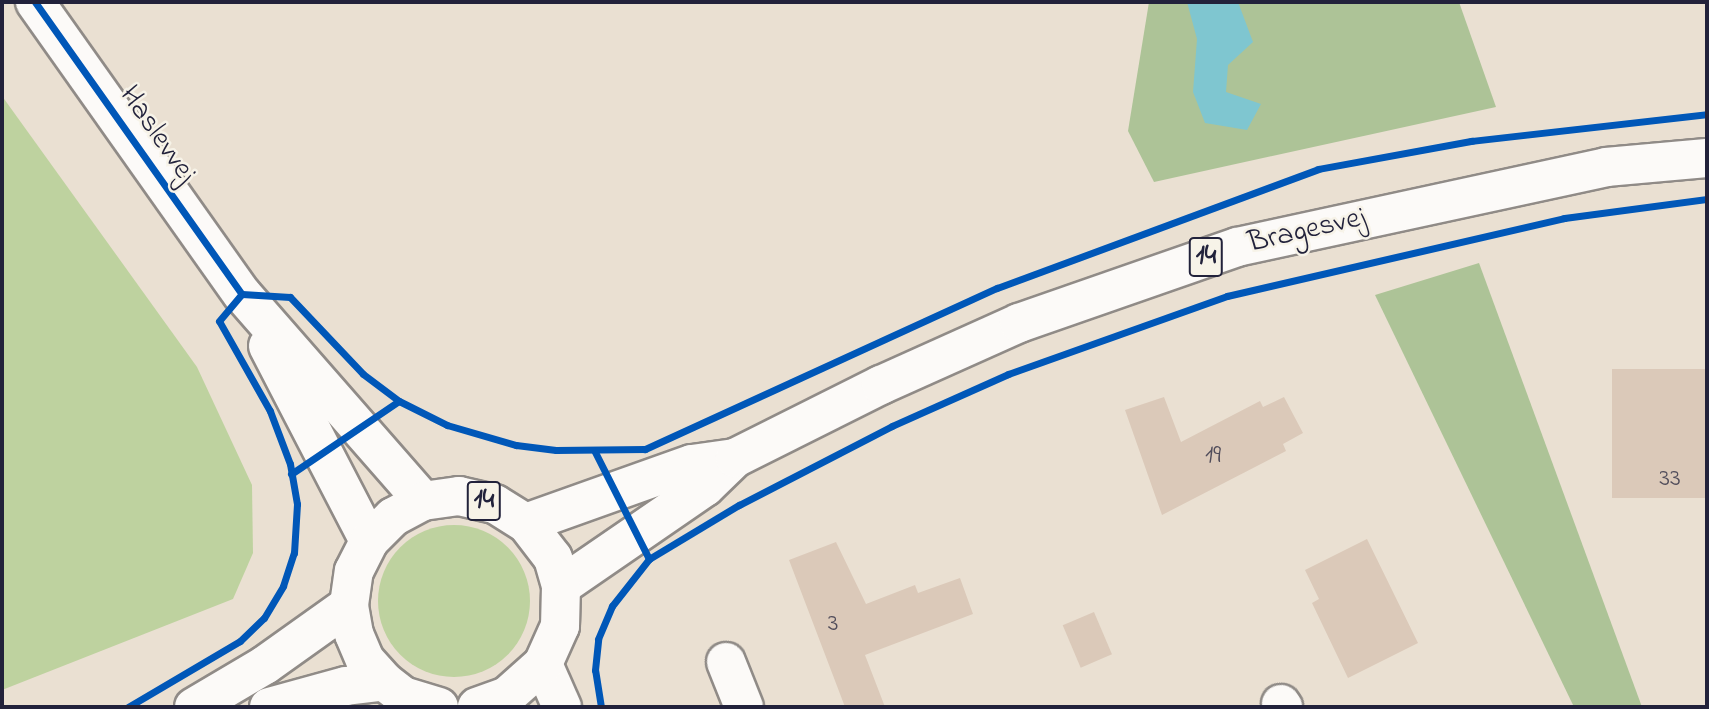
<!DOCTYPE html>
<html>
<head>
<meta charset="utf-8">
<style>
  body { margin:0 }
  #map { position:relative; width:1709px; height:709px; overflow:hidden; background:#eae0d2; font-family:"Indie Flower",sans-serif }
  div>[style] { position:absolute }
  .green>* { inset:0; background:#bed29f }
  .round { border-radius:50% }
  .forest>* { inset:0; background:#adc397 }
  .water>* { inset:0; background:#7fc6d0 }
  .building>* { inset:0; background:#dbc9b9; transform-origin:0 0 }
  .roads { filter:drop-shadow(2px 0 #908b87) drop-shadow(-2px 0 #908b87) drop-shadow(0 2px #908b87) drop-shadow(0 -2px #908b87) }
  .street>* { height:38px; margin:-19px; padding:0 19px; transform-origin:19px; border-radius:19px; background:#fcfaf8 }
  .secondary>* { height:38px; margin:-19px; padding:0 19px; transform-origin:19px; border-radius:19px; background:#fcfaf8 }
  .primary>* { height:38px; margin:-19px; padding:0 19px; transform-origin:19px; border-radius:19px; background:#fcfaf8 }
  .cycleway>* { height:7px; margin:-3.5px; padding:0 3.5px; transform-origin:3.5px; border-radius:3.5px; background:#0057b8 }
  span { translate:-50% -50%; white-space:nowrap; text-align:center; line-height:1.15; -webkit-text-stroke:5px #f7f3e8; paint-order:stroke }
  .number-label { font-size:26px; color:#504c5a }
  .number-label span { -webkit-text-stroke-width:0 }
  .shield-label span { padding:2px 5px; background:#f7f3e8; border:2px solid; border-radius:5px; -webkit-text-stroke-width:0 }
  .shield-label { font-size:28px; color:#22223b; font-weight:700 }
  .street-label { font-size:30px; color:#22223b }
  .frame { position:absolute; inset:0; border:4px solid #22223b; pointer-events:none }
</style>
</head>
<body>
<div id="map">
  <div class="green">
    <div style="clip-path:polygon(2px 96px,197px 367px,252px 485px,253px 553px,233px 599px,2px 690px)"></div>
    <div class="round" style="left:378px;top:525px;width:152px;height:152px"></div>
  </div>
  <div class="forest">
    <div style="clip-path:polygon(1149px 2px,1459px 2px,1496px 107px,1154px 182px,1128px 131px)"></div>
    <div style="clip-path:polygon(1479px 263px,1642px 707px,1574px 707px,1375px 295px)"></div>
  </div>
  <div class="water">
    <div style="clip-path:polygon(1187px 2px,1238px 2px,1253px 42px,1228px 65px,1226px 92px,1261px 104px,1247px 130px,1205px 123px,1193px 92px,1197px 39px)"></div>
  </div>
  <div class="building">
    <div style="left:1612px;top:369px;width:95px;height:129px"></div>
    <div style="clip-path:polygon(1164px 397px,1181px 442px,1260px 401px,1263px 407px,1284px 397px,1303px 433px,1283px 444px,1286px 451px,1162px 515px,1125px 410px)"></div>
    <div style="clip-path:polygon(1367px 539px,1418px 643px,1348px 678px,1312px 603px,1319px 599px,1305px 570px)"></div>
    <div style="clip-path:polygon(836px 542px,866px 604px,915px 585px,918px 593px,960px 578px,973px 614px,865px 655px,885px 707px,845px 707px,789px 560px)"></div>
    <div style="left:1094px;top:612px;width:46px;height:34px;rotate:67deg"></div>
  </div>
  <div class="roads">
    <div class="street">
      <div style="left:726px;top:662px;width:48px;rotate:68.2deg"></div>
      <div style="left:1281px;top:704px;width:4px;rotate:56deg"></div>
    </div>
    <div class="secondary">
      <div style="left:35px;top:2px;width:358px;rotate:54.7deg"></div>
      <div style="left:242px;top:294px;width:275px;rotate:48.8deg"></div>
      <div style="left:268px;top:346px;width:220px;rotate:62.6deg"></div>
      <div style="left:543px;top:664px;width:47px;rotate:66.2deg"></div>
    </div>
    <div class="primary">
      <div style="left:526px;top:523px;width:176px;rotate:-19.6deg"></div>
      <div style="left:692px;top:464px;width:43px;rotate:-7.9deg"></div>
      <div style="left:561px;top:586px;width:175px;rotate:-34.5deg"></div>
      <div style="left:705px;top:487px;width:42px;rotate:-44deg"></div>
      <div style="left:735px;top:458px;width:163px;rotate:-26.6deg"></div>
      <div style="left:881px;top:385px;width:151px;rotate:-24.2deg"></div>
      <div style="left:1019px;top:323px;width:231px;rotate:-19.2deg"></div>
      <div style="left:1237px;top:247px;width:378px;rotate:-12.2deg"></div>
      <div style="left:1606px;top:167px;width:101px;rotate:-5.1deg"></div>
      <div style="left:194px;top:707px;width:82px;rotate:-30.6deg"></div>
      <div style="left:265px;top:665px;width:103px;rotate:-35.5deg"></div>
      <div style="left:269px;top:707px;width:80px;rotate:-15.3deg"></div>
      <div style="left:346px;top:686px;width:38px;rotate:-7deg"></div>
      <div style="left:439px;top:707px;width:38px;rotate:-163deg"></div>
      <div style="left:403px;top:696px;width:24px;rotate:-142deg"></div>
      <div style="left:384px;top:681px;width:28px;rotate:-132deg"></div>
      <div style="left:365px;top:660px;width:28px;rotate:-113deg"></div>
      <div style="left:354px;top:634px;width:29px;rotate:-100deg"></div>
      <div style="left:349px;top:605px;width:34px;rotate:-82deg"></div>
      <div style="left:354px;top:571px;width:34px;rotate:-63deg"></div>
      <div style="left:369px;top:541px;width:34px;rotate:-45deg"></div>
      <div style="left:393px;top:517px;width:34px;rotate:-28deg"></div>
      <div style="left:423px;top:501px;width:36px;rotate:-8deg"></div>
      <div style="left:459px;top:496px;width:37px;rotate:13deg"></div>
      <div style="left:495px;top:504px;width:36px;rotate:32deg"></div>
      <div style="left:526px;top:523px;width:44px;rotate:52.4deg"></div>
      <div style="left:553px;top:558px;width:29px;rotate:74deg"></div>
      <div style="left:561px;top:586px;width:40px;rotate:91.4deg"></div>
      <div style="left:560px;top:626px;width:42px;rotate:114.1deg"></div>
      <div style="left:543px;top:664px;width:48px;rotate:138.4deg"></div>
      <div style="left:507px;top:696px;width:32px;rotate:160deg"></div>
    </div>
  </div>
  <div class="cycleway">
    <div style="left:35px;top:2px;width:358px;rotate:54.7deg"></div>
    <div style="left:242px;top:294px;width:48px;rotate:3.6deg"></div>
    <div style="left:290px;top:297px;width:106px;rotate:46.5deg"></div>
    <div style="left:363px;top:374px;width:45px;rotate:36.9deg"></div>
    <div style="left:399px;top:401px;width:54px;rotate:26.6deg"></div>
    <div style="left:447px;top:425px;width:72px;rotate:16.2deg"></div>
    <div style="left:516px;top:445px;width:40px;rotate:7.1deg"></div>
    <div style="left:556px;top:450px;width:89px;rotate:-0.6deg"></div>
    <div style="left:645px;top:449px;width:387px;rotate:-24.6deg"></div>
    <div style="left:997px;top:288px;width:342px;rotate:-20.3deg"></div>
    <div style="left:1318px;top:169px;width:156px;rotate:-10.4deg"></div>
    <div style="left:1471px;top:141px;width:238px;rotate:-6.5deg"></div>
    <div style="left:595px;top:452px;width:120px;rotate:63.2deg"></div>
    <div style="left:291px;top:474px;width:130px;rotate:-34.1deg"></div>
    <div style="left:128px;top:707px;width:130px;rotate:-30.5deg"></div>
    <div style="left:240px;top:641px;width:33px;rotate:-44deg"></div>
    <div style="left:264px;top:618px;width:37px;rotate:-59deg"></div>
    <div style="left:283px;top:586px;width:35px;rotate:-72deg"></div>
    <div style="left:294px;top:553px;width:49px;rotate:-86.5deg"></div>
    <div style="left:297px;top:504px;width:41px;rotate:-99.9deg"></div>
    <div style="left:290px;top:464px;width:57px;rotate:-110.7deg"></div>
    <div style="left:270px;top:411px;width:103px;rotate:-119.5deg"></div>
    <div style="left:219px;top:321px;width:35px;rotate:-50deg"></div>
    <div style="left:601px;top:707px;width:37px;rotate:-99deg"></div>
    <div style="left:595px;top:670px;width:31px;rotate:-84deg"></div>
    <div style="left:598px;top:639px;width:36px;rotate:-67deg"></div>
    <div style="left:612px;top:606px;width:60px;rotate:-51.8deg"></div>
    <div style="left:649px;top:559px;width:105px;rotate:-31deg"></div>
    <div style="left:739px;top:505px;width:172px;rotate:-27.3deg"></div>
    <div style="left:892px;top:426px;width:127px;rotate:-24.1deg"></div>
    <div style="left:1008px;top:374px;width:232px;rotate:-19.6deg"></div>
    <div style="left:1227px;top:296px;width:346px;rotate:-13deg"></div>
    <div style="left:1564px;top:218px;width:144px;rotate:-7.6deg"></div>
  </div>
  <div class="number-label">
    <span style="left:1213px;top:457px">19</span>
    <span style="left:1670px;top:480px">33</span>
    <span style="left:833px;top:625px">3</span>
  </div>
  <div class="shield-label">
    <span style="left:1206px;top:257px">14</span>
    <span style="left:484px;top:501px">14</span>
  </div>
  <div class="street-label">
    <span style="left:157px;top:135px;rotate:55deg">Haslevvej</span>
    <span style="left:1307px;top:231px;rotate:-13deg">Bragesvej</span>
  </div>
  <div class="frame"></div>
</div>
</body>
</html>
